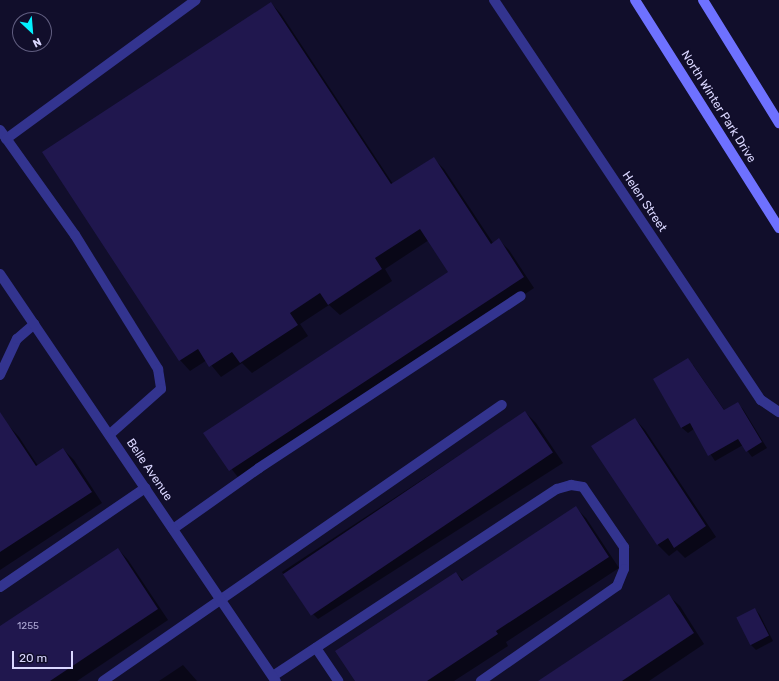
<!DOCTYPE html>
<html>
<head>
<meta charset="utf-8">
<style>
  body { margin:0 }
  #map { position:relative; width:779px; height:681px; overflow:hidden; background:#110e2b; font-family:Rubik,sans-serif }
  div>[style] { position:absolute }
  .shadow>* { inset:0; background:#0007 }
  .building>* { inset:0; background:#20174e; transform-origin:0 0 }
  .lane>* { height:10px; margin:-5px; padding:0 5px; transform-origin:5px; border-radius:5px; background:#33348f }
  .street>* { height:10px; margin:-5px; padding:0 5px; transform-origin:5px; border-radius:5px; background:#33348f }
  .secondary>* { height:10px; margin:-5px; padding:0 5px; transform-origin:5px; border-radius:5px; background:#6e71ff }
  span { translate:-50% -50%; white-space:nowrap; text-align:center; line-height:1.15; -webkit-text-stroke:3px #110e2b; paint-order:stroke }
  .number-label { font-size:10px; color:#aca7d3 }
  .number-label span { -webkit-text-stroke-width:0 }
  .street-label { font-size:12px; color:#dad7ff }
  .north { position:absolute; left:12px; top:12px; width:40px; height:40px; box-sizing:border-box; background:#110e2b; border:1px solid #615e80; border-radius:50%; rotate:154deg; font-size:11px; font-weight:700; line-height:16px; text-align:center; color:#dad7ff }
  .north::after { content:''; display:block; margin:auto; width:14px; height:18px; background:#03f1ff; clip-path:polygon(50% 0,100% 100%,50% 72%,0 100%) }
  .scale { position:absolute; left:12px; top:651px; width:61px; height:18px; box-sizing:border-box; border:2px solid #dad7ff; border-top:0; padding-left:5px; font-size:12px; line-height:14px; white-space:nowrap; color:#dad7ff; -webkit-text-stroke:3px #110e2b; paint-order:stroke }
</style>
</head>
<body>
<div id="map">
  <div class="shadow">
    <div style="clip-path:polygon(271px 3px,281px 14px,393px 184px,433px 158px,444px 169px,493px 243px,499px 240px,509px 250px,534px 288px,241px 481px,204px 434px,450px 272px,429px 240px,385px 269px,392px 281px,340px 315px,329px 305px,300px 324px,308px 336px,252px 373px,242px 363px,221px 377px,207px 360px,190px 371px,180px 360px)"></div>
    <div style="clip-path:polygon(693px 365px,725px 411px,737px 403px,743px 409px,767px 448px,752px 457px,743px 445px,715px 461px,694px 429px,688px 433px,682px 428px,655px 380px)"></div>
    <div style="clip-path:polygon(525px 412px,536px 423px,563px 463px,318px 619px,307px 608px,282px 572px)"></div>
    <div style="clip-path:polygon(635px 419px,645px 430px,716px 537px,685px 558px,677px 550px,669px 556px,658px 545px,593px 446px)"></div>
    <div style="clip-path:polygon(9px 426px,19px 437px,38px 466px,63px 449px,74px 460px,102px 503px,0 570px,0 432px)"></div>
    <div style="clip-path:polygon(576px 508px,586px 518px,619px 568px,506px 642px,508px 646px,454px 681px,356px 681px,456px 573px,464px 581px)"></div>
    <div style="clip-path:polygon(118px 549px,128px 560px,168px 620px,77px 681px,0 681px,0 627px)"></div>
    <div style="clip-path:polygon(669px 596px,680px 606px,704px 644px,649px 681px,539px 681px)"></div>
    <div style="clip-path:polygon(755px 609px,760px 615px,773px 641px,756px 650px,750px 644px)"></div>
    <div style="clip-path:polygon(183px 665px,197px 681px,159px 681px)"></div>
  </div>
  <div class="building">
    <div style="clip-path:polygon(271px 2px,391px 184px,434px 157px,491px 244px,499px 238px,524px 277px,229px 471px,203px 433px,448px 272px,420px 229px,375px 258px,382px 269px,328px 305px,320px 293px,290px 313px,298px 325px,240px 363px,232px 352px,209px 367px,198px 349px,179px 361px,42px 152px)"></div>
    <div style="clip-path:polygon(688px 358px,724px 410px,738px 402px,762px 442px,746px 452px,738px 439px,708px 456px,690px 423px,681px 428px,653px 379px)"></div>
    <div style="left:525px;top:411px;width:50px;height:292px;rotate:56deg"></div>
    <div style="clip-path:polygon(0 412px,36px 466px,63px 448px,92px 492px,0 552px)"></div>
    <div style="clip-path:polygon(635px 418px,706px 526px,674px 548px,668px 538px,657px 545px,591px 446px)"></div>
    <div style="clip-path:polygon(576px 506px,609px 557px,496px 631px,498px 634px,427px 681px,355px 681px,335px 651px,456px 572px,462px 581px)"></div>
    <div style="clip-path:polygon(118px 548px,158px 609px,50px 681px,0 681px,0 626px)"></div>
    <div style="clip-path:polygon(669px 594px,694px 633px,622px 681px,538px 681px)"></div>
    <div style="left:755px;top:608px;width:31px;height:21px;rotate:63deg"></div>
  </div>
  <div class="lane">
    <div style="left:0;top:130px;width:129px;rotate:54.5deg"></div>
    <div style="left:75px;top:235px;width:158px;rotate:58.2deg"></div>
    <div style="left:158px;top:369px;width:20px;rotate:81deg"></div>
    <div style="left:161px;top:389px;width:69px;rotate:138.5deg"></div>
    <div style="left:6px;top:139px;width:235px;rotate:-36.2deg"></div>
    <div style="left:0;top:375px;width:40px;rotate:-65deg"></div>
    <div style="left:17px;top:339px;width:23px;rotate:-41deg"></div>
    <div style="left:173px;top:529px;width:105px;rotate:-35.3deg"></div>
    <div style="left:259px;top:468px;width:313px;rotate:-33.3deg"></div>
    <div style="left:0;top:587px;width:176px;rotate:-34.3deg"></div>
    <div style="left:316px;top:648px;width:40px;rotate:56deg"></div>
    <div style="left:273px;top:676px;width:340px;rotate:-33.4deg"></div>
    <div style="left:557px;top:489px;width:15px;rotate:-16deg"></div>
    <div style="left:571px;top:485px;width:12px;rotate:9deg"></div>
    <div style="left:583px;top:487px;width:73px;rotate:55.7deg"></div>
    <div style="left:624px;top:547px;width:22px;rotate:90deg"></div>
    <div style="left:624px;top:569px;width:18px;rotate:112deg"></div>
    <div style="left:617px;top:586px;width:166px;rotate:145.1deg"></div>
    <div style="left:103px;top:681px;width:485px;rotate:-34.7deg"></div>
  </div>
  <div class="street">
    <div style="left:494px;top:0;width:481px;rotate:56.3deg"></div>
    <div style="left:761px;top:400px;width:22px;rotate:34deg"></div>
    <div style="left:0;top:274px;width:492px;rotate:55.9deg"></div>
  </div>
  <div class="secondary">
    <div style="left:635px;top:0;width:270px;rotate:57.7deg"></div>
    <div style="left:703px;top:0;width:145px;rotate:58.3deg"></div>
  </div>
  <div class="number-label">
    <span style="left:28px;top:627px">1255</span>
  </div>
  <div class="street-label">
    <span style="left:718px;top:107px;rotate:58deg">North Winter Park Drive</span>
    <span style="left:644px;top:202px;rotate:56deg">Helen Street</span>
    <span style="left:149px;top:470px;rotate:56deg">Belle Avenue</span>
  </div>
  <div class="north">N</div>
  <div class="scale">20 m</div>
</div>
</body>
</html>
